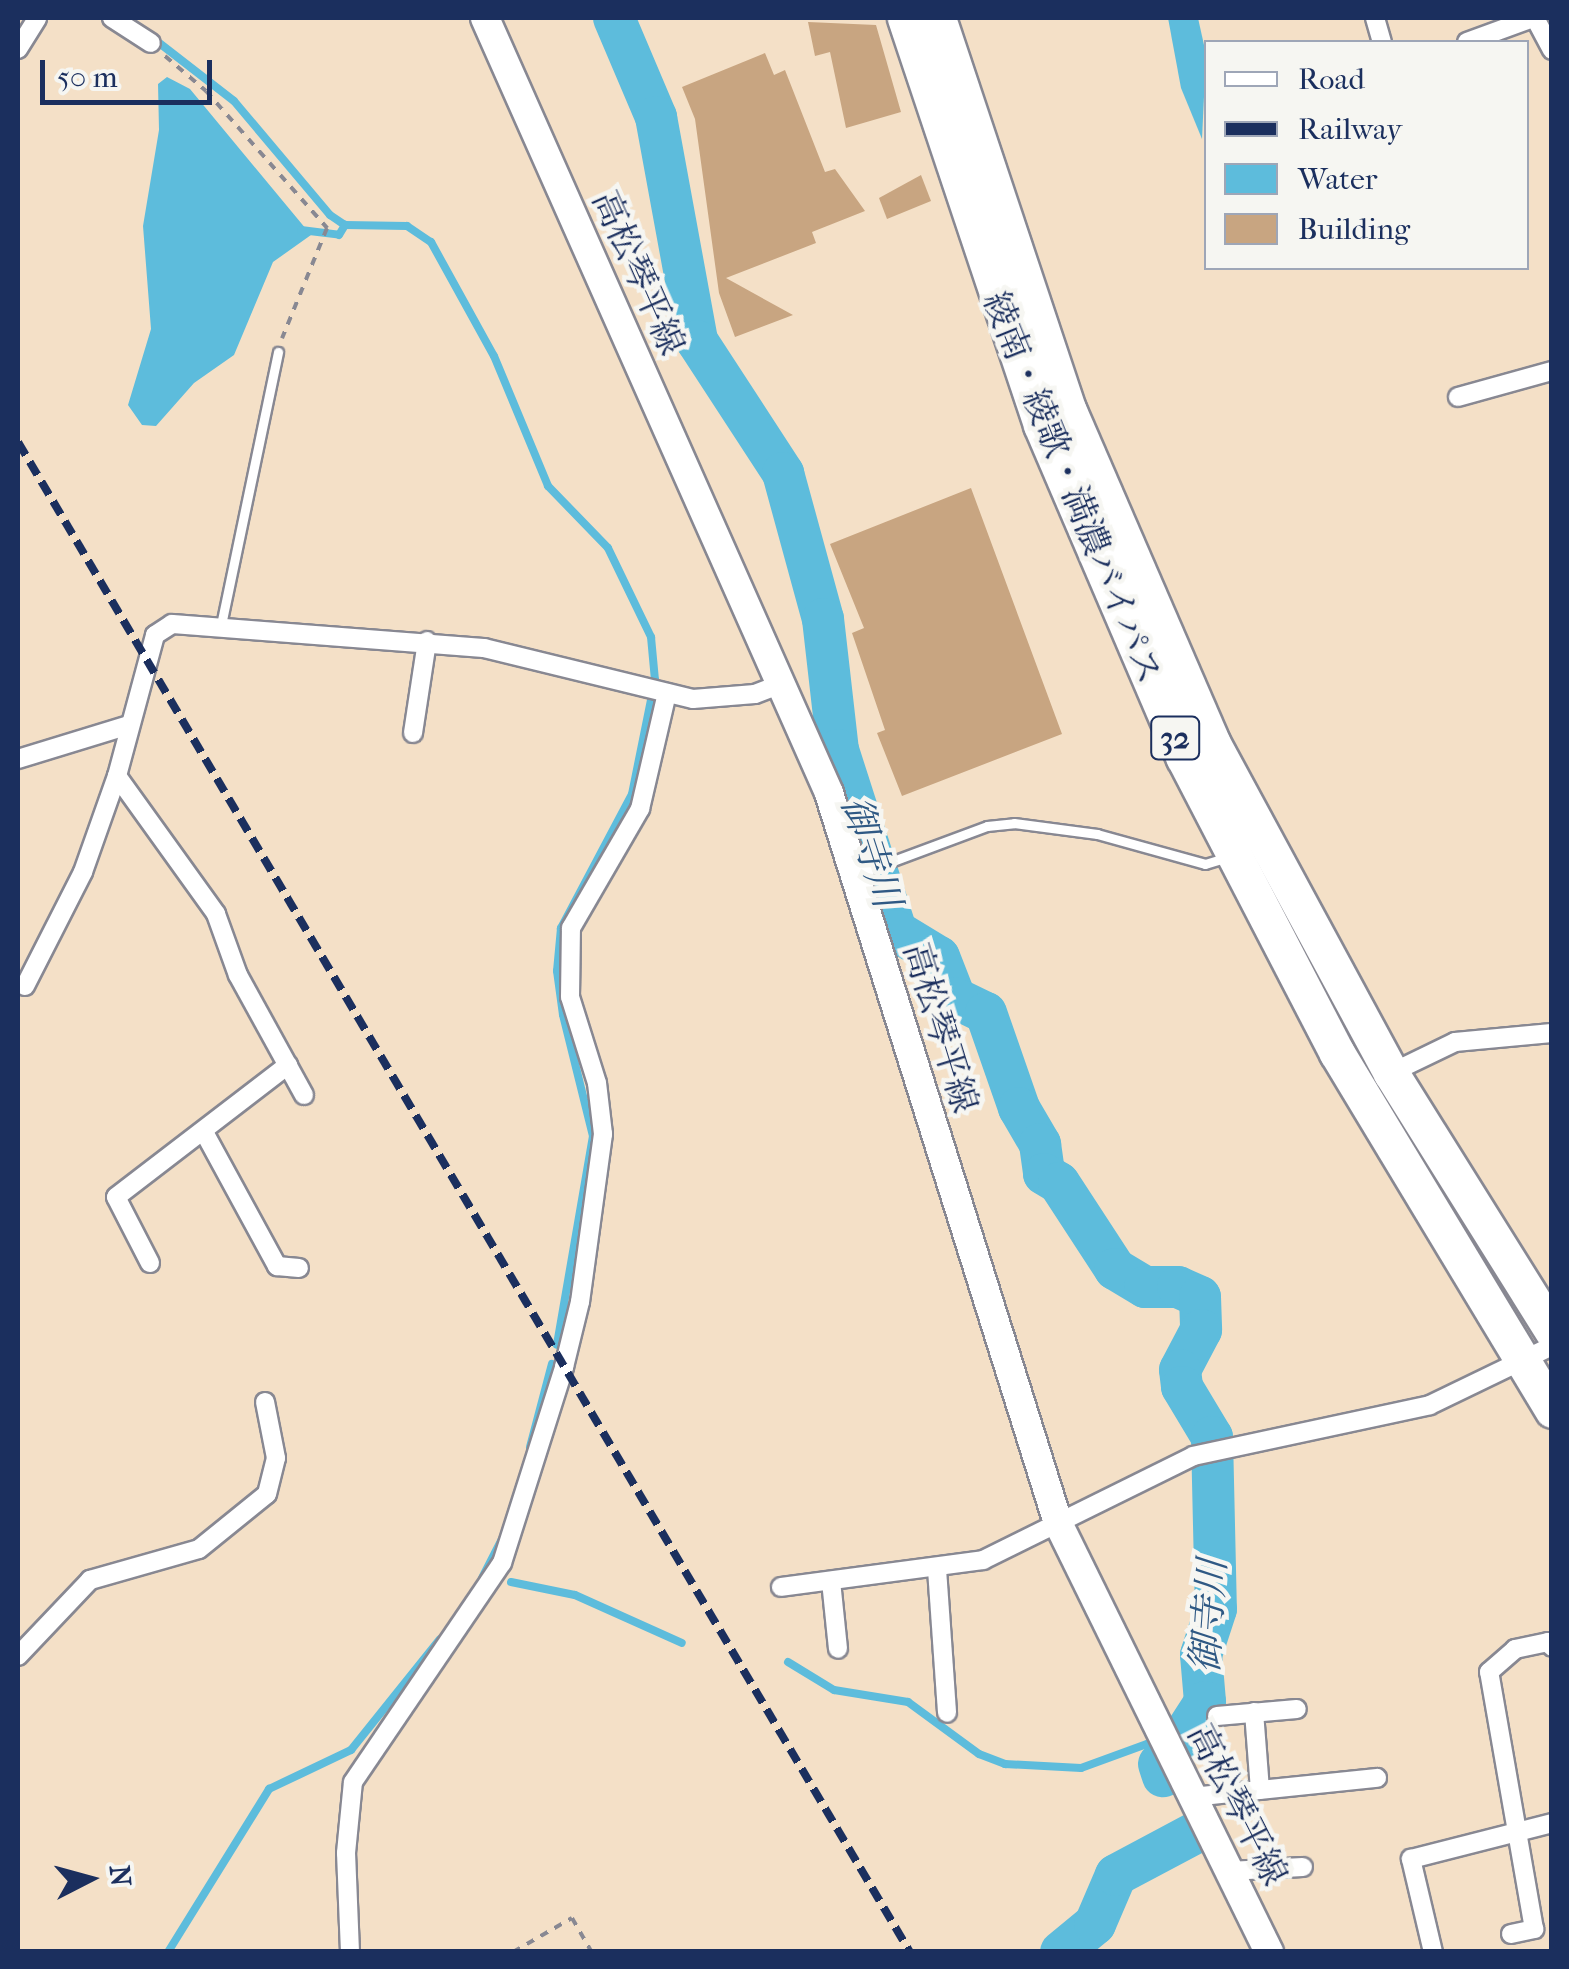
<!DOCTYPE html>
<html>
<head>
<meta charset="utf-8">
<style>
  body { margin:0 }
  #map { position:relative; width:1569px; height:1969px; overflow:hidden; background:#f4e0c7; font-family:"IM FELL French Canon","Noto Serif JP",serif }
  div>[style] { position:absolute }
  .water>* { inset:0; background:#5dbcdc }
  .stream>* { height:8px; margin:-4px; padding:0 4px; transform-origin:4px; border-radius:4px; background:#5dbcdc }
  .river>* { height:42px; margin:-21px; padding:0 21px; transform-origin:21px; border-radius:21px; background:#5dbcdc }
  .building>* { inset:0; background:#c8a581 }
  .path>* { height:4px; margin-top:-2px; transform-origin:0; background:repeating-linear-gradient(90deg,#888892 0 8px,transparent 0 16px) }
  .roads { filter:drop-shadow(2px 0 #888892) drop-shadow(-2px 0 #888892) drop-shadow(0 2px #888892) drop-shadow(0 -2px #888892) }
  .lane>* { height:9px; margin:-4.5px; padding:0 4.5px; transform-origin:4.5px; border-radius:4.5px; background:#fff }
  .street>* { height:18px; margin:-9px; padding:0 9px; transform-origin:9px; border-radius:9px; background:#fff }
  .secondary>* { height:28px; margin:-14px; padding:0 14px; transform-origin:14px; border-radius:14px; background:#fff }
  .highway>* { height:35px; margin:-17.5px; padding:0 17.5px; transform-origin:17.5px; border-radius:17.5px; background:#fff }
  .rail>* { height:8px; margin-top:-4px; transform-origin:0; background:repeating-linear-gradient(90deg,#1b2f5e 0 15px,transparent 0 23px) }
  span { translate:-50% -50%; white-space:nowrap; text-align:center; line-height:1.15; -webkit-text-stroke:9px #f6f6f2; paint-order:stroke }
  .shield-label span { padding:2px 8px; background:#f6f6f2; border:2px solid; border-radius:8px; -webkit-text-stroke-width:0 }
  .shield-label { font-size:32px; color:#1b2f5e; font-weight:700 }
  .street-label { font-size:35px; color:#1b2f5e }
  .water-label { font-size:38px; color:#2f5984; font-style:italic }
  .frame { position:absolute; inset:0; border:20px solid #1b2f5e; pointer-events:none }
  .legend { position:absolute; left:1204px; top:40px; width:325px; height:230px; box-sizing:border-box; background:#f6f6f2; border:2px solid #9ea6b7; margin:0; padding:12px 18px; list-style:none; font-size:30px; color:#1b2f5e }
  .legend li { display:flex; align-items:center; gap:20px; height:50px }
  .legend b { width:50px; border:2px solid #9ea6b7 }
  .north { position:absolute; left:40px; top:1829px; width:100px; height:100px; -webkit-text-stroke:8px #f6f6f2; paint-order:stroke; rotate:84deg; font-size:28px; font-weight:700; line-height:40px; text-align:center; color:#1b2f5e }
  .north::after { content:''; display:block; margin:auto; width:35px; height:45px; background:#1b2f5e; clip-path:polygon(50% 0,100% 100%,50% 72%,0 100%) }
  .scale { position:absolute; left:40px; top:60px; width:172px; height:45px; box-sizing:border-box; border:5px solid #1b2f5e; border-top:0; padding-left:12px; font-size:30px; line-height:35px; white-space:nowrap; color:#1b2f5e; -webkit-text-stroke:8px #f6f6f2; paint-order:stroke }
</style>
</head>
<body>
<div id="map">
  <div class="water">
    <div style="clip-path:polygon(1168px 18px,1198px 18px,1206px 54px,1202px 139px,1181px 88px)"></div>
    <div style="clip-path:polygon(167px 77px,190px 89px,311px 235px,273px 262px,234px 355px,194px 383px,156px 426px,142px 425px,128px 405px,151px 329px,143px 226px,159px 130px,158px 84px)"></div>
  </div>
  <div class="stream">
    <div style="left:127px;top:18px;width:135px;rotate:37.8deg"></div>
    <div style="left:234px;top:101px;width:149px;rotate:49.9deg"></div>
    <div style="left:330px;top:215px;width:18px;rotate:34deg"></div>
    <div style="left:345px;top:225px;width:62px;rotate:0.9deg"></div>
    <div style="left:407px;top:226px;width:29px;rotate:34deg"></div>
    <div style="left:431px;top:242px;width:130px;rotate:61.1deg"></div>
    <div style="left:494px;top:356px;width:141px;rotate:67.4deg"></div>
    <div style="left:548px;top:486px;width:86px;rotate:45.9deg"></div>
    <div style="left:608px;top:548px;width:99px;rotate:64.2deg"></div>
    <div style="left:651px;top:637px;width:43px;rotate:84.7deg"></div>
    <div style="left:655px;top:680px;width:116px;rotate:101.4deg"></div>
    <div style="left:632px;top:794px;width:152px;rotate:117.9deg"></div>
    <div style="left:561px;top:928px;width:43px;rotate:95.3deg"></div>
    <div style="left:557px;top:971px;width:44px;rotate:82.2deg"></div>
    <div style="left:563px;top:1015px;width:125px;rotate:76.1deg"></div>
    <div style="left:593px;top:1136px;width:212px;rotate:99.8deg"></div>
    <div style="left:301px;top:230px;width:38px;rotate:7deg"></div>
    <div style="left:339px;top:235px;width:12px;rotate:-59deg"></div>
    <div style="left:530px;top:1447px;width:86px;rotate:-75.2deg"></div>
    <div style="left:482px;top:1578px;width:46px;rotate:-62.9deg"></div>
    <div style="left:511px;top:1582px;width:65px;rotate:11.5deg"></div>
    <div style="left:575px;top:1595px;width:117px;rotate:24.2deg"></div>
    <div style="left:788px;top:1662px;width:54px;rotate:31.3deg"></div>
    <div style="left:834px;top:1690px;width:75px;rotate:9.2deg"></div>
    <div style="left:908px;top:1702px;width:88px;rotate:36.2deg"></div>
    <div style="left:979px;top:1754px;width:28px;rotate:21deg"></div>
    <div style="left:1005px;top:1764px;width:76px;rotate:3deg"></div>
    <div style="left:1081px;top:1768px;width:70px;rotate:-20deg"></div>
    <div style="left:1147px;top:1744px;width:25px;rotate:64deg"></div>
    <div style="left:168px;top:1952px;width:192px;rotate:-58.2deg"></div>
    <div style="left:269px;top:1789px;width:91px;rotate:-25.4deg"></div>
    <div style="left:351px;top:1750px;width:142px;rotate:-51.3deg"></div>
  </div>
  <div class="river">
    <div style="left:614px;top:18px;width:108px;rotate:67deg"></div>
    <div style="left:656px;top:117px;width:228px;rotate:79.6deg"></div>
    <div style="left:697px;top:341px;width:158px;rotate:56.9deg"></div>
    <div style="left:783px;top:473px;width:151px;rotate:74.7deg"></div>
    <div style="left:823px;top:619px;width:132px;rotate:83.5deg"></div>
    <div style="left:838px;top:750px;width:190px;rotate:72.2deg"></div>
    <div style="left:896px;top:931px;width:50px;rotate:31.2deg"></div>
    <div style="left:939px;top:957px;width:44px;rotate:68.7deg"></div>
    <div style="left:955px;top:998px;width:34px;rotate:26deg"></div>
    <div style="left:986px;top:1013px;width:101px;rotate:70.8deg"></div>
    <div style="left:1019px;top:1108px;width:42px;rotate:59.7deg"></div>
    <div style="left:1040px;top:1144px;width:30px;rotate:82deg"></div>
    <div style="left:1044px;top:1174px;width:17px;rotate:31deg"></div>
    <div style="left:1059px;top:1183px;width:103px;rotate:56.9deg"></div>
    <div style="left:1115px;top:1269px;width:35px;rotate:31deg"></div>
    <div style="left:1145px;top:1287px;width:33px"></div>
    <div style="left:1178px;top:1287px;width:24px;rotate:24deg"></div>
    <div style="left:1200px;top:1297px;width:33px;rotate:88deg"></div>
    <div style="left:1201px;top:1330px;width:45px;rotate:117.7deg"></div>
    <div style="left:1180px;top:1370px;width:17px;rotate:83deg"></div>
    <div style="left:1182px;top:1387px;width:58px;rotate:59deg"></div>
    <div style="left:1212px;top:1437px;width:172px;rotate:88.7deg"></div>
    <div style="left:1216px;top:1609px;width:48px;rotate:108.1deg"></div>
    <div style="left:1201px;top:1655px;width:47px;rotate:85.1deg"></div>
    <div style="left:1205px;top:1702px;width:46px;rotate:122.7deg"></div>
    <div style="left:1159px;top:1764px;width:13px;rotate:72deg"></div>
    <div style="left:1061px;top:1952px;width:44px;rotate:-39.5deg"></div>
    <div style="left:1095px;top:1924px;width:53px;rotate:-66.8deg"></div>
    <div style="left:1116px;top:1875px;width:87px;rotate:-28deg"></div>
  </div>
  <div class="building">
    <div style="clip-path:polygon(808px 22px,876px 25px,901px 112px,846px 128px,830px 52px,815px 56px)"></div>
    <div style="clip-path:polygon(765px 53px,774px 75px,785px 70px,825px 172px,835px 169px,865px 211px,812px 232px,816px 243px,726px 278px,793px 315px,735px 337px,719px 293px,695px 119px,682px 87px)"></div>
    <div style="clip-path:polygon(921px 175px,931px 201px,887px 219px,879px 198px)"></div>
    <div style="clip-path:polygon(971px 488px,1062px 734px,902px 796px,877px 733px,885px 730px,852px 633px,864px 628px,830px 544px)"></div>
  </div>
  <div class="path">
    <div style="left:165px;top:56px;width:54px;rotate:40.5deg"></div>
    <div style="left:206px;top:91px;width:183px;rotate:48.5deg"></div>
    <div style="left:327px;top:228px;width:119px;rotate:112.2deg"></div>
    <div style="left:513px;top:1952px;width:68px;rotate:-30deg"></div>
    <div style="left:572px;top:1918px;width:39px;rotate:60deg"></div>
  </div>
  <div class="roads">
    <div class="lane">
      <div style="left:221px;top:625px;width:279px;rotate:-78.2deg"></div>
      <div style="left:858px;top:874px;width:138px;rotate:-20.4deg"></div>
      <div style="left:987px;top:826px;width:27px;rotate:-6deg"></div>
      <div style="left:1014px;top:823px;width:84px;rotate:7.5deg"></div>
      <div style="left:1097px;top:834px;width:112px;rotate:15.5deg"></div>
      <div style="left:1205px;top:864px;width:24px;rotate:-17deg"></div>
    </div>
    <div class="street">
      <div style="left:112px;top:18px;width:46px;rotate:32.7deg"></div>
      <div style="left:1375px;top:18px;width:25px;rotate:74deg"></div>
      <div style="left:1535px;top:18px;width:36px;rotate:62deg"></div>
      <div style="left:1467px;top:42px;width:70px;rotate:-20deg"></div>
      <div style="left:18px;top:49px;width:36px;rotate:-58deg"></div>
      <div style="left:1458px;top:397px;width:98px;rotate:-15.5deg"></div>
      <div style="left:413px;top:733px;width:93px;rotate:-81.3deg"></div>
      <div style="left:18px;top:759px;width:116px;rotate:-17deg"></div>
      <div style="left:117px;top:776px;width:170px;rotate:54.3deg"></div>
      <div style="left:216px;top:914px;width:65px;rotate:70.2deg"></div>
      <div style="left:238px;top:975px;width:137px;rotate:61.2deg"></div>
      <div style="left:25px;top:986px;width:128px;rotate:-63deg"></div>
      <div style="left:83px;top:872px;width:102px;rotate:-70.5deg"></div>
      <div style="left:117px;top:776px;width:146px;rotate:-74.9deg"></div>
      <div style="left:155px;top:635px;width:20px;rotate:-33deg"></div>
      <div style="left:172px;top:624px;width:313px;rotate:4.4deg"></div>
      <div style="left:484px;top:648px;width:215px;rotate:13.7deg"></div>
      <div style="left:693px;top:699px;width:62px;rotate:-4.6deg"></div>
      <div style="left:755px;top:694px;width:30px;rotate:-21deg"></div>
      <div style="left:1391px;top:1073px;width:71px;rotate:-25.8deg"></div>
      <div style="left:1455px;top:1042px;width:97px;rotate:-5.3deg"></div>
      <div style="left:204px;top:1132px;width:153px;rotate:61.4deg"></div>
      <div style="left:277px;top:1266px;width:22px;rotate:5deg"></div>
      <div style="left:150px;top:1263px;width:74px;rotate:-117.3deg"></div>
      <div style="left:116px;top:1197px;width:217px;rotate:-37.5deg"></div>
      <div style="left:937px;top:1569px;width:144px;rotate:86deg"></div>
      <div style="left:831px;top:1581px;width:68px;rotate:84.1deg"></div>
      <div style="left:781px;top:1587px;width:204px;rotate:-7.6deg"></div>
      <div style="left:983px;top:1560px;width:234px;rotate:-26.3deg"></div>
      <div style="left:1193px;top:1456px;width:242px;rotate:-12.1deg"></div>
      <div style="left:1430px;top:1405px;width:136px;rotate:-25.8deg"></div>
      <div style="left:18px;top:1656px;width:105px;rotate:-46.5deg"></div>
      <div style="left:90px;top:1580px;width:113px;rotate:-15.9deg"></div>
      <div style="left:199px;top:1549px;width:87px;rotate:-39deg"></div>
      <div style="left:267px;top:1494px;width:37px;rotate:-76deg"></div>
      <div style="left:276px;top:1458px;width:57px;rotate:-101.1deg"></div>
      <div style="left:1254px;top:1712px;width:78px;rotate:85.6deg"></div>
      <div style="left:1217px;top:1716px;width:80px;rotate:-5deg"></div>
      <div style="left:1192px;top:1797px;width:186px;rotate:-5.9deg"></div>
      <div style="left:1229px;top:1871px;width:74px;rotate:-3.1deg"></div>
      <div style="left:1511px;top:1934px;width:24px;rotate:-12deg"></div>
      <div style="left:1534px;top:1929px;width:261px;rotate:-99.9deg"></div>
      <div style="left:1489px;top:1672px;width:35px;rotate:-41deg"></div>
      <div style="left:1515px;top:1649px;width:34px;rotate:-12deg"></div>
      <div style="left:1548px;top:1642px;width:6px;rotate:51deg"></div>
      <div style="left:350px;top:1952px;width:99px;rotate:-92.3deg"></div>
      <div style="left:346px;top:1853px;width:71px;rotate:-84.4deg"></div>
      <div style="left:353px;top:1782px;width:265px;rotate:-55.8deg"></div>
      <div style="left:502px;top:1563px;width:206px;rotate:-72.4deg"></div>
      <div style="left:564px;top:1367px;width:67px;rotate:-76.2deg"></div>
      <div style="left:580px;top:1302px;width:170px;rotate:-82.2deg"></div>
      <div style="left:603px;top:1134px;width:51px;rotate:-96.7deg"></div>
      <div style="left:597px;top:1083px;width:90px;rotate:-107.4deg"></div>
      <div style="left:570px;top:997px;width:69px;rotate:-89.2deg"></div>
      <div style="left:571px;top:928px;width:138px;rotate:-59.9deg"></div>
      <div style="left:640px;top:809px;width:119px;rotate:-76.9deg"></div>
      <div style="left:1433px;top:1952px;width:96px;rotate:-103.3deg"></div>
      <div style="left:1411px;top:1859px;width:146px;rotate:-14.3deg"></div>
    </div>
    <div class="secondary">
      <div style="left:485px;top:18px;width:848px;rotate:66.06deg"></div>
      <div style="left:829px;top:793px;width:765px;rotate:72.58deg"></div>
      <div style="left:1058px;top:1523px;width:478px;rotate:63.8deg"></div>
    </div>
    <div class="highway">
      <div style="left:905px;top:18px;width:429px;rotate:71.5deg"></div>
      <div style="left:1041px;top:425px;width:362px;rotate:66.8deg"></div>
      <div style="left:1184px;top:758px;width:332px;rotate:62.6deg"></div>
      <div style="left:1337px;top:1053px;width:417px;rotate:58.9deg"></div>
      <div style="left:938px;top:18px;width:414px;rotate:71.6deg"></div>
      <div style="left:1069px;top:411px;width:361px;rotate:66.6deg"></div>
      <div style="left:1212px;top:742px;width:376px;rotate:61.6deg"></div>
      <div style="left:1391px;top:1073px;width:304px;rotate:58deg"></div>
    </div>
  </div>
  <div class="rail">
    <div style="left:18px;top:442px;width:1754px;rotate:59.43deg"></div>
  </div>
  <div class="shield-label">
    <span style="left:1175px;top:738px">32</span>
  </div>
  <div class="street-label">
    <span style="left:638px;top:273px;rotate:66deg">高松琴平線</span>
    <span style="left:1072px;top:488px;rotate:68deg">綾南・綾歌・満濃バイパス</span>
    <span style="left:940px;top:1028px;rotate:73deg">高松琴平線</span>
    <span style="left:1237px;top:1805px;rotate:63deg">高松琴平線</span>
  </div>
  <div class="water-label">
    <span style="left:871px;top:852px;rotate:72deg">御寺川</span>
    <span style="left:1209px;top:1616px;rotate:-86deg">御寺川</span>
  </div>
  <div class="frame"></div>
  <ul class="legend">
  <li><b style="height:12px;background:#fff"></b>Road</li>
  <li><b style="height:12px;background:#1b2f5e"></b>Railway</li>
  <li><b style="height:28px;background:#5dbcdc"></b>Water</li>
  <li><b style="height:28px;background:#c8a581"></b>Building</li>
  </ul>
  <div class="north">N</div>
  <div class="scale">50 m</div>
</div>
</body>
</html>
